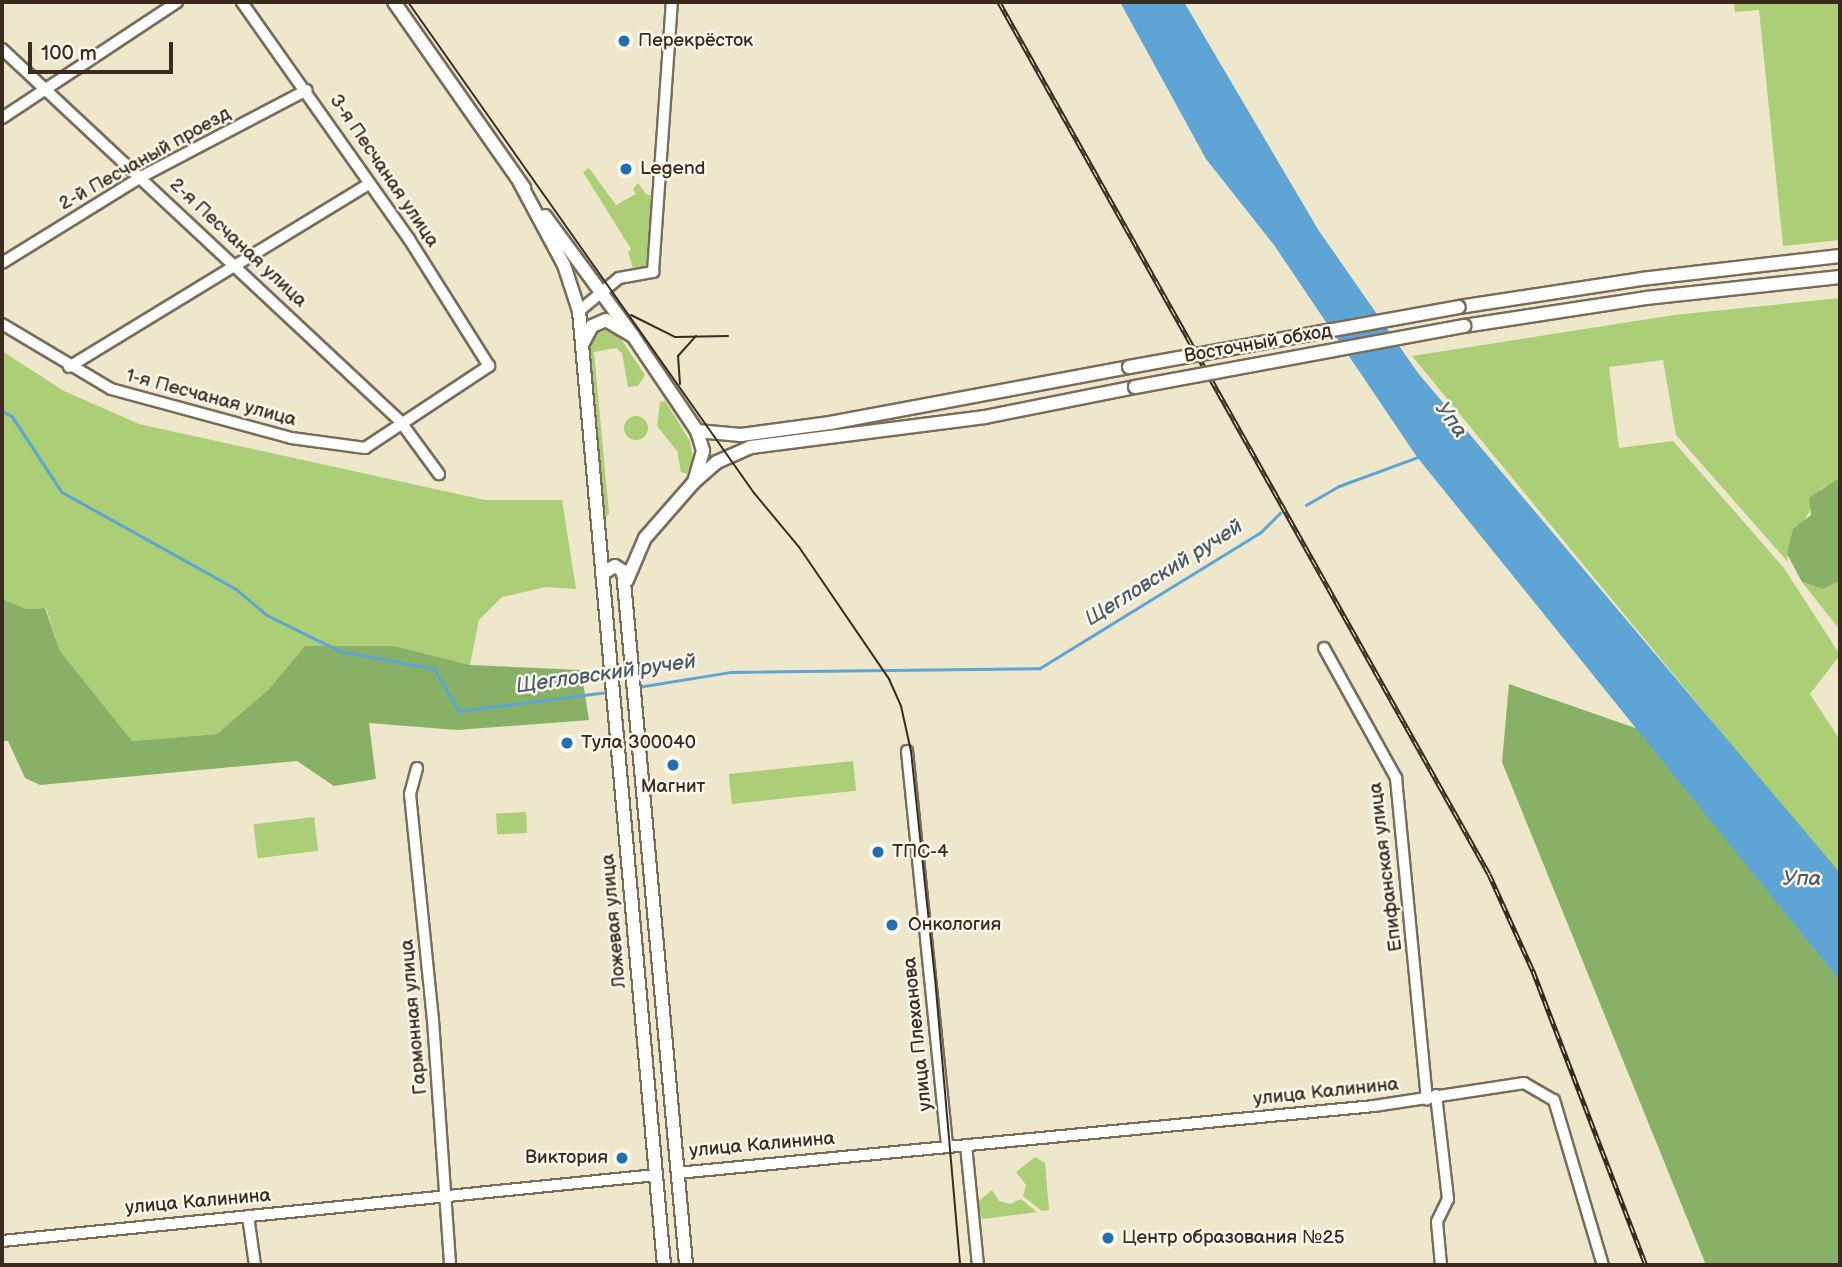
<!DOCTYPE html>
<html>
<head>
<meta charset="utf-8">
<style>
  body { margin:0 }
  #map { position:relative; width:1842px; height:1267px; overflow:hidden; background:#efe7cc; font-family:"Balsamiq Sans",sans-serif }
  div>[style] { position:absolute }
  .green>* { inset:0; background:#abce76; transform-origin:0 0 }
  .round { border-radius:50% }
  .forest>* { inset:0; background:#88b167 }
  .water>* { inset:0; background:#5ea4d4 }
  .stream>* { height:2.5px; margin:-1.25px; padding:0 1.25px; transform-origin:1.25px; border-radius:1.25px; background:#5ea4d4 }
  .roads { filter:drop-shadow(2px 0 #7a6c5b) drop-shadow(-2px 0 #7a6c5b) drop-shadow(0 2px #7a6c5b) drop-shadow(0 -2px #7a6c5b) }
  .minor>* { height:10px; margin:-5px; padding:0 5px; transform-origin:5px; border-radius:5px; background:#fff }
  .major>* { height:12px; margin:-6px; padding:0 6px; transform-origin:6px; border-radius:6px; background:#fff }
  .tram>* { height:2px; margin:-1px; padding:0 1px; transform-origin:1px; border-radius:1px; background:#3b2a1e }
  .rail>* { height:5px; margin-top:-2.5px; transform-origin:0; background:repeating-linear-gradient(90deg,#fbf7ec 0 8px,#3b2a1e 0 16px); box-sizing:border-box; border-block:2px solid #3b2a1e }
  .bridges { filter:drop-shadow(2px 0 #7a6c5b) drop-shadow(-2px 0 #7a6c5b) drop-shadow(0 2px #7a6c5b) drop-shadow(0 -2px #7a6c5b) }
  .major-bridge>* { height:12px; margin:-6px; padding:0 6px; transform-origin:6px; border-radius:6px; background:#fff }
  .dots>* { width:19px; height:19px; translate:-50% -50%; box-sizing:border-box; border:4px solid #fbf7ec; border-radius:50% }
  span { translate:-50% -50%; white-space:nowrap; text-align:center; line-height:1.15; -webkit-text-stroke:5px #fbf7ec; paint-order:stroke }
  .poi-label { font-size:19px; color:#3b2a1e }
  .left { translate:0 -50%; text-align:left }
  .right { translate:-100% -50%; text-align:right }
  .street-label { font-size:19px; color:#3b2a1e }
  .water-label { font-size:21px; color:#495b67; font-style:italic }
  .frame { position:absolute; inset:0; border:4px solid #3b2a1e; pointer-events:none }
  .scale { position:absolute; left:28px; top:42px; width:145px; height:32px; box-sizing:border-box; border:4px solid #3b2a1e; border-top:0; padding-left:9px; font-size:21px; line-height:24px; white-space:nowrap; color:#3b2a1e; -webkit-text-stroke:5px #fbf7ec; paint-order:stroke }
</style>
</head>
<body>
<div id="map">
  <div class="green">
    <div style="clip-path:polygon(1734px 2px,1840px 2px,1840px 240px,1783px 246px,1759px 10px,1735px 12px)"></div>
    <div style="clip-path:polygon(589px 168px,616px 205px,636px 194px,633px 189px,638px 183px,646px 194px,655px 197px,648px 265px,643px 267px,633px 268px,628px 252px,631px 249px,583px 172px)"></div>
    <div style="clip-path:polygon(1840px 298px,1840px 481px,1822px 488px,1787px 553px,1788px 562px,1676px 435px,1663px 360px,1609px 367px,1619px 448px,1673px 441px,1784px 568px,1840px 655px,1810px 694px,1840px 740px,1840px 877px,1412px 356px,1674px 315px)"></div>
    <div style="clip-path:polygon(604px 328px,617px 333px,645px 375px,638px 386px,628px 387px,622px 353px,616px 348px,594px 352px,609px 513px,605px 519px,587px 341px)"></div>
    <div style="clip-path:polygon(2px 351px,64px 391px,139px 424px,485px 500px,562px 500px,576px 589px,546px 587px,502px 597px,479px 620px,470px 665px,395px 646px,305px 646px,268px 690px,217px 734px,132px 741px,60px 651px,46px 608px,27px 609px,2px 599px)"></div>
    <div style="clip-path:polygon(665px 401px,690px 441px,693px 459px,687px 474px,681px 472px,677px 451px,657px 426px,660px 402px)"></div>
    <div class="round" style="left:624px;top:416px;width:24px;height:24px"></div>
    <div style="clip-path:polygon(1840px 581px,1840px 630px,1802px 582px,1823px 589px)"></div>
    <div style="left:853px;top:761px;width:30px;height:125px;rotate:84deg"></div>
    <div style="left:526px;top:812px;width:21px;height:30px;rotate:87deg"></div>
    <div style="left:314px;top:817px;width:34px;height:61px;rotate:83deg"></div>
    <div style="clip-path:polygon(1035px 1157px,1045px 1163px,1049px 1210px,1042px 1211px,1023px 1196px,1026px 1185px,1016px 1172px)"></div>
    <div style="clip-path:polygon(992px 1190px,999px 1201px,1010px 1204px,1021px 1199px,1037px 1212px,983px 1219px,975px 1204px)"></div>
  </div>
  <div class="forest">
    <div style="clip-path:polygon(1836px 480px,1840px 481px,1840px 581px,1823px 589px,1802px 582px,1787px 554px,1793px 529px,1811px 515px,1809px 498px)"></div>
    <div style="clip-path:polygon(2px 599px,27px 609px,45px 608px,60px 651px,132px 741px,217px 734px,268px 690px,305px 646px,395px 646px,470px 665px,581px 670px,589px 720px,457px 730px,369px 723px,376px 779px,334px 786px,297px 761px,40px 785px,25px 778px,8px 741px,2px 741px)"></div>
    <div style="clip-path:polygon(1509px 684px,1641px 730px,1840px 981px,1840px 1265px,1706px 1265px,1502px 762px)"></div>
  </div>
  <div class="water">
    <div style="clip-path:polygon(1120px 2px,1184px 2px,1319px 231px,1418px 373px,1840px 873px,1840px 981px,1417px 457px,1274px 245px,1206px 159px)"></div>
  </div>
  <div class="stream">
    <div style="left:2px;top:411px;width:11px;rotate:27deg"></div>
    <div style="left:12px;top:416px;width:91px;rotate:56.7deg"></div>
    <div style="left:62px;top:492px;width:199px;rotate:29.1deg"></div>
    <div style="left:236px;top:589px;width:40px;rotate:40deg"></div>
    <div style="left:267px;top:615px;width:81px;rotate:26.3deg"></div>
    <div style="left:340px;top:651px;width:97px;rotate:10.7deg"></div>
    <div style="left:435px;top:669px;width:48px;rotate:60.3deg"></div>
    <div style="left:459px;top:711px;width:149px;rotate:-7.3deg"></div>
    <div style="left:1306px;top:505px;width:38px;rotate:-30deg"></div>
    <div style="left:1339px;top:486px;width:84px;rotate:-20.2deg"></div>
    <div style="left:638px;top:687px;width:94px;rotate:-9.2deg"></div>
    <div style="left:731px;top:672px;width:309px;rotate:-0.7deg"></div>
    <div style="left:1040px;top:668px;width:259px;rotate:-31.6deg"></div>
    <div style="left:1261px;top:532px;width:27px;rotate:-45deg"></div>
  </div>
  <div class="roads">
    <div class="minor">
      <div style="left:2px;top:49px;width:545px;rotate:43.07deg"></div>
      <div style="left:400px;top:421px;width:66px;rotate:53.7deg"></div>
      <div style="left:2px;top:118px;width:210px;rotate:-33.5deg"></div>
      <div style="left:2px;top:263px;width:163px;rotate:-31.7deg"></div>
      <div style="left:141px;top:177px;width:187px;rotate:-27.7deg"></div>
      <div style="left:579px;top:311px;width:52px;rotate:-39.5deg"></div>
      <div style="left:619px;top:278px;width:35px;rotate:-10deg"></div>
      <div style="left:653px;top:272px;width:271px;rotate:-86deg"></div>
      <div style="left:2px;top:324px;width:127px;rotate:30.8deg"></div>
      <div style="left:111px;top:389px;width:187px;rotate:15.2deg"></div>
      <div style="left:291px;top:438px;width:75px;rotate:7.7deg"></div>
      <div style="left:365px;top:448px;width:149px;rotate:-33.5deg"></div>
      <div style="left:489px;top:366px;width:150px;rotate:-122.2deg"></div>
      <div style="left:409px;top:239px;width:290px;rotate:-125.2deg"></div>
      <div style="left:69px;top:367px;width:351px;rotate:-31.4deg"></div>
      <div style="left:1324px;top:648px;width:149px;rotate:61deg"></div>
      <div style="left:1396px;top:778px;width:323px;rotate:84.5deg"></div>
      <div style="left:907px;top:751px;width:398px;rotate:84.2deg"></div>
      <div style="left:417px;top:768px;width:27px;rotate:105deg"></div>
      <div style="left:410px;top:794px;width:227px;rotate:84.2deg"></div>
      <div style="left:433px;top:1020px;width:246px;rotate:86deg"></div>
      <div style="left:1436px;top:1095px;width:105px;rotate:83.4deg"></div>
      <div style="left:1448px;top:1199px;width:25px;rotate:116deg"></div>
      <div style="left:1437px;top:1222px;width:43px;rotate:84.7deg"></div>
      <div style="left:966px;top:1145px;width:121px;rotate:84.3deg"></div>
      <div style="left:677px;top:1173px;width:700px;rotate:-5.49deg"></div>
      <div style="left:1374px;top:1106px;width:152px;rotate:-8.7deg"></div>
      <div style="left:1524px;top:1083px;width:34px;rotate:30deg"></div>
      <div style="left:1554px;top:1100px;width:172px;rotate:73.5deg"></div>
      <div style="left:248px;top:1216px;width:49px;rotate:81.9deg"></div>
      <div style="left:2px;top:1241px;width:657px;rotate:-5.76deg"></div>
    </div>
    <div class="major">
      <div style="left:394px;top:2px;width:227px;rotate:55deg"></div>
      <div style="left:520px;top:183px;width:93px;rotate:61.8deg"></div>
      <div style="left:564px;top:265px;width:48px;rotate:71.9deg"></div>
      <div style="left:579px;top:311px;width:958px;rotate:84.91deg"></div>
      <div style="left:545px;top:216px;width:149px;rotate:53.7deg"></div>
      <div style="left:1459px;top:307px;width:184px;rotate:-8.7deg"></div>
      <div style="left:1641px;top:279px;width:200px;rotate:-6.6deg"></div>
      <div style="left:1464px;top:326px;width:184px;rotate:-8.7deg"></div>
      <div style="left:1646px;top:298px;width:195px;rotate:-6.2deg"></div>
      <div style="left:583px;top:343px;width:19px;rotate:-62deg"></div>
      <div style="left:592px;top:326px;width:15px;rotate:-23deg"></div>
      <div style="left:606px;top:320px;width:31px;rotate:31deg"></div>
      <div style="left:633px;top:336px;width:115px;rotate:56deg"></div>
      <div style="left:697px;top:431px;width:21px;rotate:73deg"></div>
      <div style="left:703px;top:451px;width:32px;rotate:106deg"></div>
      <div style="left:694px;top:482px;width:74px;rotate:131.2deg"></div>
      <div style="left:645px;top:538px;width:46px;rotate:113.2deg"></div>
      <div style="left:697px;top:431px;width:44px;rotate:5.2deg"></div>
      <div style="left:741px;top:435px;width:90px;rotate:-7.7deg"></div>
      <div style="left:830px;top:423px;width:304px;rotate:-10.6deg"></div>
      <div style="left:694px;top:482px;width:30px;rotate:-41deg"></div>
      <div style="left:717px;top:462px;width:37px;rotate:-24deg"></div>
      <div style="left:751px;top:447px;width:236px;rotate:-7.3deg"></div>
      <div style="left:985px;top:417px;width:153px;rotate:-11.3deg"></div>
      <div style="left:602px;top:574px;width:15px;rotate:-32deg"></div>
      <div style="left:615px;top:566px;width:9px;rotate:32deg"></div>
      <div style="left:623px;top:571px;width:697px;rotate:84.81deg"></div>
    </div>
  </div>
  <div class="tram">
    <div style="left:408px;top:2px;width:601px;rotate:54.83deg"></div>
    <div style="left:754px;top:493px;width:70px;rotate:50.2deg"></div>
    <div style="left:799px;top:547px;width:160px;rotate:55.7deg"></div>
    <div style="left:889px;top:679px;width:30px;rotate:66deg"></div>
    <div style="left:901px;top:706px;width:46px;rotate:77.5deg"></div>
    <div style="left:911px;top:751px;width:228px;rotate:84deg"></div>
    <div style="left:935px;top:978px;width:288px;rotate:85deg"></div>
    <div style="left:631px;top:315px;width:49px;rotate:26.6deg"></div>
    <div style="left:675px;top:337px;width:53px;rotate:-1.1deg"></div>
    <div style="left:680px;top:384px;width:28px;rotate:-94deg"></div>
    <div style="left:678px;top:356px;width:27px;rotate:-48deg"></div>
  </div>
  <div class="rail">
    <div style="left:999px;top:2px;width:1000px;rotate:60.67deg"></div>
    <div style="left:1489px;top:874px;width:107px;rotate:65.6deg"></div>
    <div style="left:1533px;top:971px;width:315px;rotate:69deg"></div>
  </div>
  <div class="bridges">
    <div class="major-bridge">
      <div style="left:1129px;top:367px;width:335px;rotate:-10.3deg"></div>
      <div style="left:1135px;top:387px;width:335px;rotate:-10.5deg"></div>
    </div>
  </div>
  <div class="dots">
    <div style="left:624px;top:41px;background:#1f6fb2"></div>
    <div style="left:626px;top:169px;background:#1f6fb2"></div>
    <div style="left:567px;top:743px;background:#1f6fb2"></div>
    <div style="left:673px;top:765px;background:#1f6fb2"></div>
    <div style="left:878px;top:852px;background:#1f6fb2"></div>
    <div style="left:892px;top:925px;background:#1f6fb2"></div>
    <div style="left:622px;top:1158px;background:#1f6fb2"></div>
    <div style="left:1108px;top:1238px;background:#1f6fb2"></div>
  </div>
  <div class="poi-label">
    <span class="left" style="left:638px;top:41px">Перекрёсток</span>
    <span class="left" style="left:640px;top:169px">Legend</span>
    <span class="left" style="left:581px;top:743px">Тула 300040</span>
    <span style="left:673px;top:787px">Магнит</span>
    <span class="left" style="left:892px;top:852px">ТПС-4</span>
    <span class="left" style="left:908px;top:925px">Онкология</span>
    <span class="right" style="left:608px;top:1158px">Виктория</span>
    <span class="left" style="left:1122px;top:1238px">Центр образования №25</span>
  </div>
  <div class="street-label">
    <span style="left:145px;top:159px;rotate:-29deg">2-й Песчаный проезд</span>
    <span style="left:384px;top:171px;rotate:56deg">3-я Песчаная улица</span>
    <span style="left:238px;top:243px;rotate:43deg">2-я Песчаная улица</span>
    <span style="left:1258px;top:344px;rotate:-10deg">Восточный обход</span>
    <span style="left:211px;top:398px;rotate:15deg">1-я Песчаная улица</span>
    <span style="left:1386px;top:867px;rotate:-97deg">Епифанская улица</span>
    <span style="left:614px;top:921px;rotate:-95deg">Ложевая улица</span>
    <span style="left:414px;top:1017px;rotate:-95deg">Гармонная улица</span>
    <span style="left:918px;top:1034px;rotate:-96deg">улица Плеханова</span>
    <span style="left:1326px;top:1092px;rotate:-6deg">улица Калинина</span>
    <span style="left:762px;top:1145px;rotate:-5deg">улица Калинина</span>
    <span style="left:198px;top:1202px;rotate:-5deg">улица Калинина</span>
  </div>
  <div class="water-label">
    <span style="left:1451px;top:420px;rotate:54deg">Упа</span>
    <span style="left:1164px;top:573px;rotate:-32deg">Щегловский ручей</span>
    <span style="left:606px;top:674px;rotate:-8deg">Щегловский ручей</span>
    <span style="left:1802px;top:879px">Упа</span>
  </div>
  <div class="frame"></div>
  <div class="scale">100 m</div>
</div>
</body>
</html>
